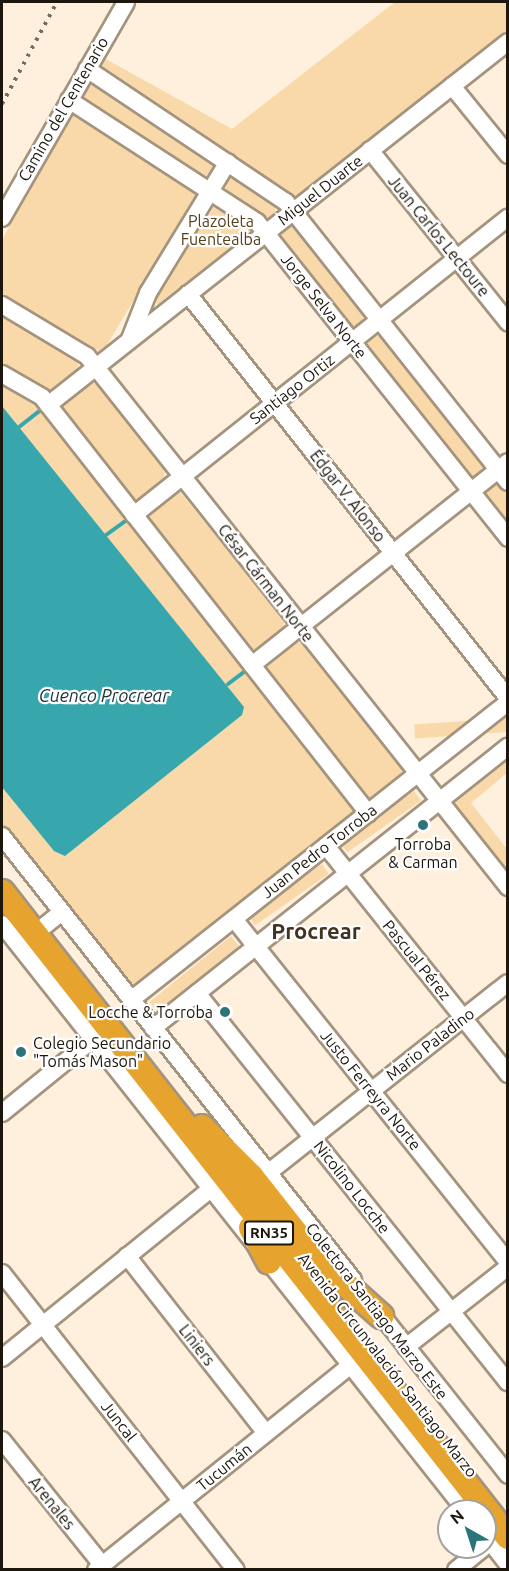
<!DOCTYPE html>
<html>
<head>
<meta charset="utf-8">
<style>
  body { margin:0 }
  #map { position:relative; width:509px; height:1571px; overflow:hidden; background:#fef0dd; font-family:Ubuntu,sans-serif }
  div>[style] { position:absolute }
  .green>* { inset:0; background:#f9d9a9; transform-origin:0 0 }
  .water>* { inset:0; background:#37a7ad }
  .stream>* { height:4px; margin:-2px; padding:0 2px; transform-origin:2px; border-radius:2px; background:#37a7ad }
  .roads { filter:drop-shadow(2px 0 #a4947e) drop-shadow(-2px 0 #a4947e) drop-shadow(0 2px #a4947e) drop-shadow(0 -2px #a4947e) }
  .minor>* { height:16px; margin:-8px; padding:0 8px; transform-origin:8px; border-radius:8px; background:#fff }
  .highway>* { height:24px; margin:-12px; padding:0 12px; transform-origin:12px; border-radius:12px; background:#e6a42e }
  .rail>* { height:4px; margin-top:-2px; transform-origin:0; background:repeating-linear-gradient(90deg,#756c5f 0 3px,transparent 0 9px) }
  .dots>* { width:16px; height:16px; translate:-50% -50%; box-sizing:border-box; border:3px solid #fff; border-radius:50% }
  span { translate:-50% -50%; white-space:nowrap; text-align:center; line-height:1.15; -webkit-text-stroke:4.5px #fff; paint-order:stroke }
  .shield-label span { padding:2px 4px; background:#fff; border:2px solid; border-radius:4px; -webkit-text-stroke-width:0 }
  .shield-label { font-size:15px; color:#1c160d; font-weight:700 }
  .street-label { font-size:16px; color:#1c160d }
  .park-label { font-size:16px; color:#57401b }
  .poi-label { font-size:16px; color:#1c160d }
  .right { translate:-100% -50%; text-align:right }
  .left { translate:0 -50%; text-align:left }
  .water-label { font-size:18px; color:#1a3233; font-style:italic }
  .district-label { font-size:22px; color:#413320; font-weight:700 }
  .frame { position:absolute; inset:0; border:3px solid #1c160d; pointer-events:none }
  .north { position:absolute; left:437px; top:1499px; width:60px; height:60px; box-sizing:border-box; background:#fff; border:2px solid #a4a29e; border-radius:50%; rotate:321deg; font-size:16px; font-weight:700; line-height:24px; text-align:center; color:#1c160d }
  .north::after { content:''; display:block; margin:auto; width:21px; height:27px; background:#2b7579; clip-path:polygon(50% 0,100% 100%,50% 72%,0 100%) }
</style>
</head>
<body>
<div id="map">
  <div class="green">
    <div style="clip-path:polygon(395px 2px,507px 2px,507px 32px,297px 196px,287px 194px,102px 70px,104px 58px,232px 129px)"></div>
    <div style="clip-path:polygon(97px 84px,212px 160px,212px 172px,205px 176px,198px 174px,84px 100px,86px 88px)"></div>
    <div style="clip-path:polygon(76px 113px,197px 191px,197px 195px,107px 345px,99px 351px,2px 296px,2px 240px,69px 116px)"></div>
    <div style="clip-path:polygon(234px 177px,276px 204px,275px 215px,265px 218px,227px 194px,225px 182px)"></div>
    <div style="clip-path:polygon(216px 204px,251px 227px,249px 234px,157px 305px,155px 298px)"></div>
    <div style="clip-path:polygon(297px 226px,365px 313px,360px 325px,349px 326px,280px 239px,286px 227px)"></div>
    <div style="clip-path:polygon(2px 314px,77px 358px,79px 369px,48px 393px,2px 370px)"></div>
    <div style="clip-path:polygon(381px 335px,484px 465px,479px 475px,469px 477px,366px 347px,371px 338px)"></div>
    <div style="clip-path:polygon(2px 378px,38px 399px,42px 413px,50px 414px,125px 510px,124px 516px,129px 523px,136px 524px,244px 661px,243px 668px,254px 674px,355px 803px,357px 813px,139px 985px,128px 983px,2px 824px)"></div>
    <div style="clip-path:polygon(92px 383px,99px 385px,165px 469px,164px 478px,136px 501px,131px 501px,60px 408px)"></div>
    <div style="clip-path:polygon(497px 485px,507px 491px,507px 530px,485px 498px,487px 489px)"></div>
    <div style="clip-path:polygon(180px 492px,284px 620px,284px 629px,255px 652px,250px 653px,146px 517px)"></div>
    <div style="clip-path:polygon(297px 642px,304px 644px,402px 769px,401px 778px,370px 802px,264px 670px)"></div>
    <div style="left:506px;top:718px;width:14px;height:92px;rotate:86deg"></div>
    <div style="clip-path:polygon(507px 755px,507px 773px,471px 803px,507px 849px,507px 874px,454px 802px)"></div>
    <div style="left:414px;top:791px;width:12px;height:90px;rotate:55deg"></div>
    <div style="left:322px;top:864px;width:12px;height:90px;rotate:55deg"></div>
    <div style="left:231px;top:936px;width:13px;height:105px;rotate:51deg"></div>
  </div>
  <div class="water">
    <div style="clip-path:polygon(2px 406px,244px 707px,242px 715px,65px 856px,54px 851px,2px 787px)"></div>
  </div>
  <div class="stream">
    <div style="left:19px;top:427px;width:33px;rotate:-38deg"></div>
    <div style="left:106px;top:535px;width:31px;rotate:-36deg"></div>
    <div style="left:228px;top:684px;width:26px;rotate:-37deg"></div>
  </div>
  <div class="roads">
    <div class="minor">
      <div style="left:87px;top:69px;width:239px;rotate:33.8deg"></div>
      <div style="left:286px;top:202px;width:357px;rotate:51.6deg"></div>
      <div style="left:452px;top:86px;width:89px;rotate:50.9deg"></div>
      <div style="left:69px;top:100px;width:224px;rotate:33deg"></div>
      <div style="left:257px;top:222px;width:404px;rotate:51.5deg"></div>
      <div style="left:370px;top:150px;width:221px;rotate:51.3deg"></div>
      <div style="left:2px;top:218px;width:249px;rotate:-60.1deg"></div>
      <div style="left:188px;top:294px;width:515px;rotate:51.62deg"></div>
      <div style="left:2px;top:305px;width:99px;rotate:31deg"></div>
      <div style="left:87px;top:356px;width:678px;rotate:51.59deg"></div>
      <div style="left:130px;top:339px;width:49px;rotate:-68.6deg"></div>
      <div style="left:148px;top:293px;width:153px;rotate:-58.6deg"></div>
      <div style="left:2px;top:374px;width:46px;rotate:29.9deg"></div>
      <div style="left:42px;top:397px;width:529px;rotate:51.92deg"></div>
      <div style="left:48px;top:405px;width:586px;rotate:-38.28deg"></div>
      <div style="left:134px;top:515px;width:478px;rotate:-38.5deg"></div>
      <div style="left:252px;top:665px;width:327px;rotate:-38.4deg"></div>
      <div style="left:2px;top:836px;width:566px;rotate:51.67deg"></div>
      <div style="left:326px;top:846px;width:292px;rotate:51.4deg"></div>
      <div style="left:234px;top:919px;width:439px;rotate:51.4deg"></div>
      <div style="left:2px;top:924px;width:748px;rotate:51.68deg"></div>
      <div style="left:27px;top:940px;width:45px;rotate:-38.7deg"></div>
      <div style="left:197px;top:993px;width:498px;rotate:51.4deg"></div>
      <div style="left:131px;top:1000px;width:481px;rotate:-38.3deg"></div>
      <div style="left:153px;top:1028px;width:453px;rotate:-38.4deg"></div>
      <div style="left:2px;top:1113px;width:117px;rotate:-39.1deg"></div>
      <div style="left:268px;top:1173px;width:306px;rotate:-38.4deg"></div>
      <div style="left:127px;top:1256px;width:225px;rotate:51.9deg"></div>
      <div style="left:2px;top:1273px;width:378px;rotate:51.8deg"></div>
      <div style="left:375px;top:1307px;width:214px;rotate:51.6deg"></div>
      <div style="left:406px;top:1347px;width:130px;rotate:-38.1deg"></div>
      <div style="left:2px;top:1358px;width:269px;rotate:-39deg"></div>
      <div style="left:2px;top:1440px;width:160px;rotate:51.3deg"></div>
      <div style="left:485px;top:1535px;width:37px;rotate:52deg"></div>
      <div style="left:96px;top:1570px;width:327px;rotate:-38.8deg"></div>
      <div style="left:456px;top:1570px;width:36px;rotate:-39deg"></div>
    </div>
    <div class="highway">
      <div style="left:2px;top:892px;width:820px;rotate:51.89deg"></div>
      <div style="left:202px;top:1127px;width:69px;rotate:45deg"></div>
      <div style="left:251px;top:1176px;width:103px;rotate:51.7deg"></div>
      <div style="left:315px;top:1257px;width:89px;rotate:41.8deg"></div>
      <div style="left:251px;top:1228px;width:38px;rotate:62deg"></div>
    </div>
  </div>
  <div class="rail">
    <div style="left:2px;top:104px;width:116px;rotate:-61.7deg"></div>
  </div>
  <div class="dots">
    <div style="left:423px;top:825px;background:#2b7579"></div>
    <div style="left:225px;top:1012px;background:#2b7579"></div>
    <div style="left:21px;top:1052px;background:#2b7579"></div>
  </div>
  <div class="shield-label">
    <span style="left:269px;top:1233px">RN35</span>
  </div>
  <div class="street-label">
    <span style="left:63px;top:109px;rotate:-60deg">Camino del Centenario</span>
    <span style="left:320px;top:190px;rotate:-38deg">Miguel Duarte</span>
    <span style="left:439px;top:236px;rotate:51deg">Juan Carlos Lectoure</span>
    <span style="left:324px;top:306px;rotate:52deg">Jorge Selva Norte</span>
    <span style="left:292px;top:389px;rotate:-38deg">Santiago Ortiz</span>
    <span style="left:348px;top:496px;rotate:52deg">Édgar V. Alonso</span>
    <span style="left:266px;top:583px;rotate:52deg">César Cárman Norte</span>
    <span style="left:319px;top:851px;rotate:-38deg">Juan Pedro Torroba</span>
    <span style="left:417px;top:960px;rotate:51deg">Pascual Pérez</span>
    <span style="left:430px;top:1044px;rotate:-38deg">Mario Paladino</span>
    <span style="left:371px;top:1090px;rotate:51deg">Justo Ferreyra Norte</span>
    <span style="left:352px;top:1187px;rotate:52deg">Nicolino Locche</span>
    <span style="left:377px;top:1311px;rotate:52deg">Colectora Santiago Marzo Este</span>
    <span style="left:197px;top:1345px;rotate:52deg">Liniers</span>
    <span style="left:388px;top:1365px;rotate:52deg">Avenida Circunvalación Santiago Marzo</span>
    <span style="left:119px;top:1421px;rotate:52deg">Juncal</span>
    <span style="left:224px;top:1467px;rotate:-39deg">Tucumán</span>
    <span style="left:52px;top:1503px;rotate:51deg">Arenales</span>
  </div>
  <div class="park-label">
    <span style="left:221px;top:230px">Plazoleta<br>Fuentealba</span>
  </div>
  <div class="poi-label">
    <span style="left:423px;top:853px">Torroba<br>&amp; Carman</span>
    <span class="right" style="left:213px;top:1012px">Locche &amp; Torroba</span>
    <span class="left" style="left:33px;top:1052px">Colegio Secundario<br>"Tomás Mason"</span>
  </div>
  <div class="water-label">
    <span style="left:104px;top:695px">Cuenco Procrear</span>
  </div>
  <div class="district-label">
    <span style="left:316px;top:931px">Procrear</span>
  </div>
  <div class="frame"></div>
  <div class="north">N</div>
</div>
</body>
</html>
